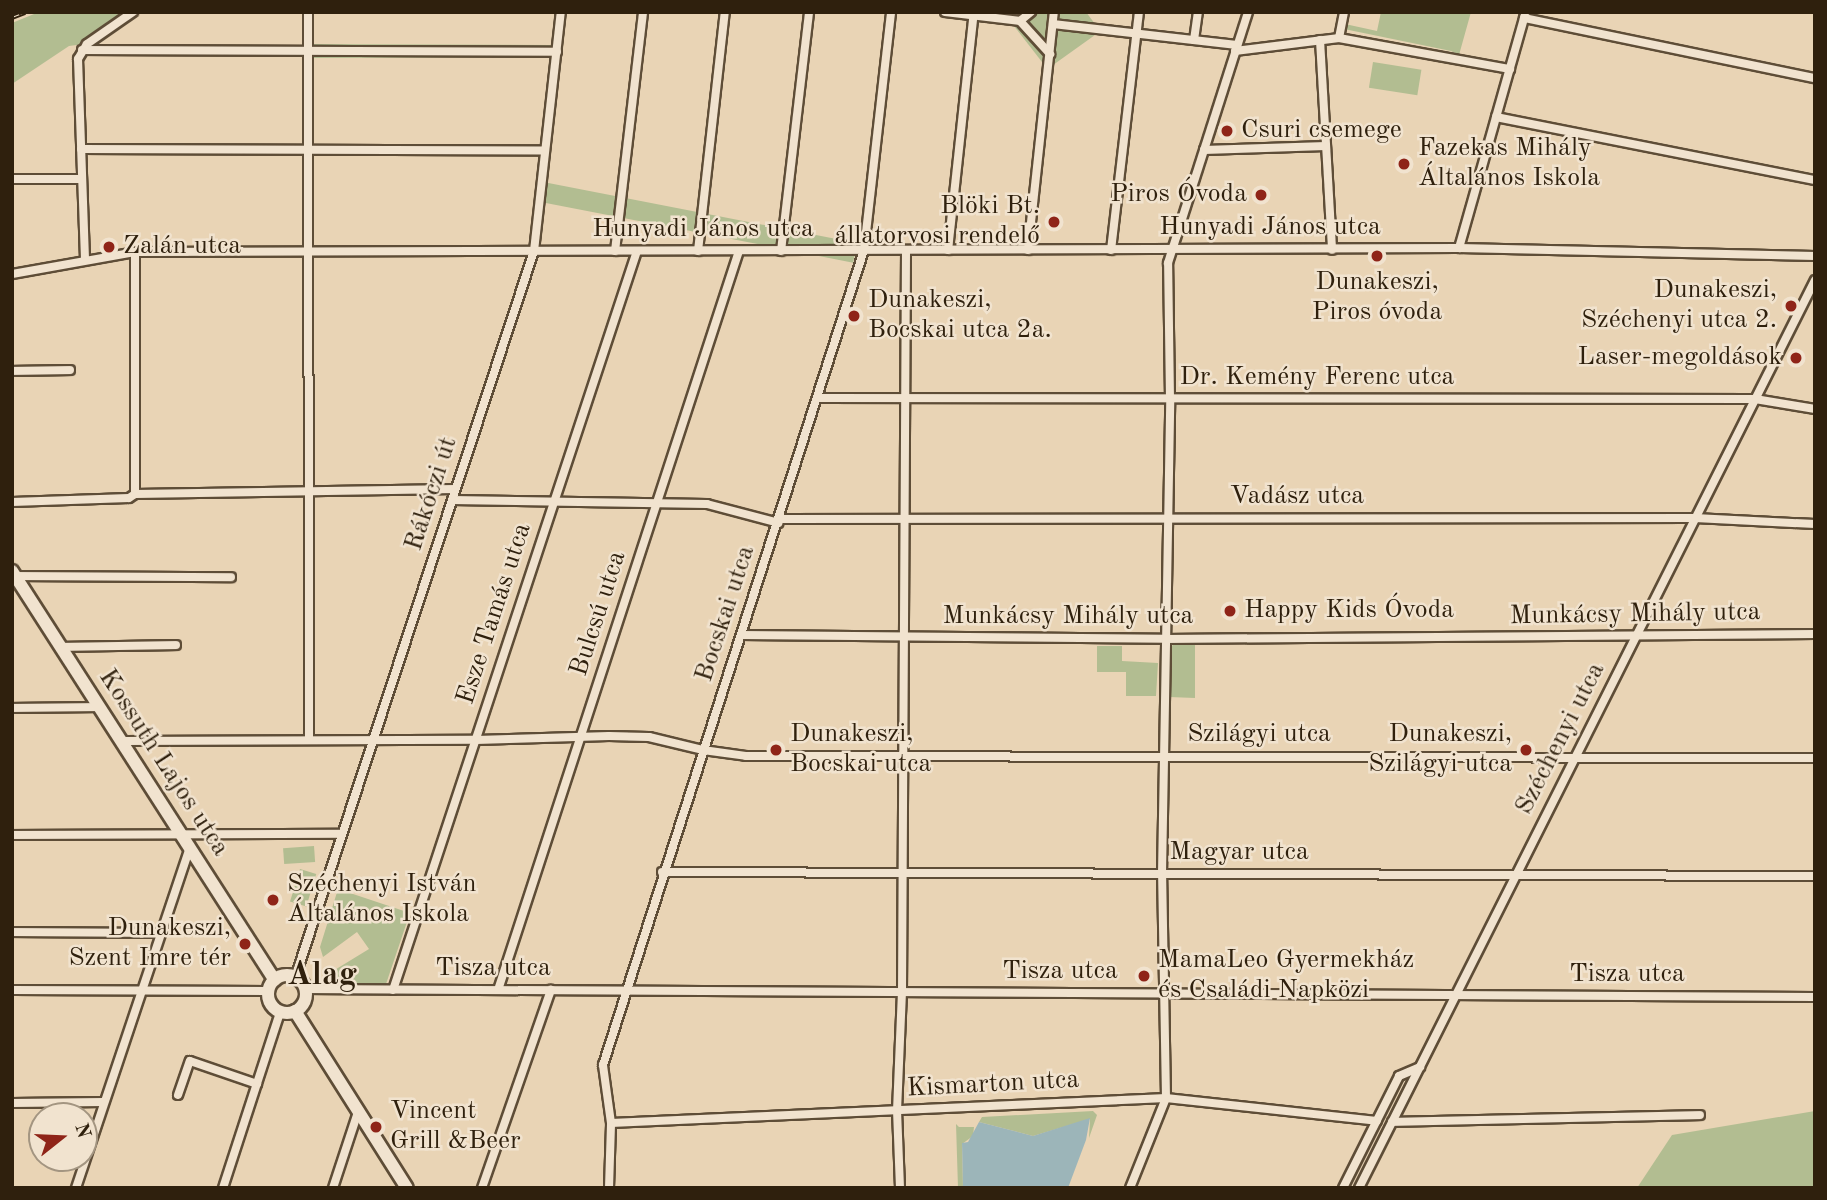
<!DOCTYPE html>
<html>
<head>
<meta charset="utf-8">
<style>
  body { margin:0 }
  #map { position:relative; width:1827px; height:1200px; overflow:hidden; background:#e9d4b5; font-family:"Old Standard TT",serif }
  div>[style] { position:absolute }
  .green>* { inset:0; background:#b2bd91; transform-origin:0 0 }
  .water>* { inset:0; background:#9cb5b9 }
  .roads { filter:drop-shadow(2px 0 #5e4d37) drop-shadow(-2px 0 #5e4d37) drop-shadow(0 2px #5e4d37) drop-shadow(0 -2px #5e4d37) }
  .street>* { height:8px; margin:-4px; padding:0 4px; transform-origin:4px; border-radius:4px; background:#f1e3cf }
  .secondary>* { height:12px; margin:-6px; padding:0 6px; transform-origin:6px; border-radius:6px; background:#f1e3cf }
  .secondary>.ring { margin:-6px; padding:0; box-sizing:content-box; background:none; border:12px solid #f1e3cf; border-radius:50% }
  .rail>* { height:5px; margin-top:-2.5px; transform-origin:0; background:repeating-linear-gradient(90deg,#f1e3cf 0 8px,#2f200d 0 16px); box-sizing:border-box; border-block:2px solid #2f200d }
  .dots>* { width:19px; height:19px; translate:-50% -50%; box-sizing:border-box; border:4px solid #f1e3cf; border-radius:50% }
  span { translate:-50% -50%; white-space:nowrap; text-align:center; line-height:1.15; -webkit-text-stroke:5px #f1e3cf; paint-order:stroke }
  .poi-label { font-size:26px; color:#2f200d }
  .left { translate:0 -50%; text-align:left }
  .right { translate:-100% -50%; text-align:right }
  .street-label { font-size:26px; color:#2f200d }
  .district-label { font-size:33px; color:#2f200d; font-weight:700 }
  .frame { position:absolute; inset:0; border:14px solid #2f200d; pointer-events:none }
  .north { position:absolute; left:28px; top:1102px; width:70px; height:70px; box-sizing:border-box; background:#f1e3cf; border:2px solid #a39581; border-radius:50%; rotate:72deg; font-size:19px; font-weight:700; line-height:28px; text-align:center; color:#2f200d }
  .north::after { content:''; display:block; margin:auto; width:24px; height:32px; background:#8f2418; clip-path:polygon(50% 0,100% 100%,50% 72%,0 100%) }
</style>
</head>
<body>
<div id="map">
  <div class="green">
    <div style="clip-path:polygon(39px 12px,129px 12px,84px 44px,69px 46px,12px 84px,12px 23px)"></div>
    <div style="clip-path:polygon(1020px 12px,1086px 12px,1095px 24px,1095px 35px,1053px 65px,1042px 62px,1014px 26px)"></div>
    <div style="clip-path:polygon(1381px 12px,1471px 12px,1459px 55px,1451px 51px,1344px 29px,1345px 24px,1377px 31px)"></div>
    <div style="clip-path:polygon(314px 44px,551px 45px,547px 57px,314px 58px)"></div>
    <div style="left:1373px;top:62px;width:49px;height:26px;rotate:9deg"></div>
    <div style="left:857px;top:243px;width:20px;height:317px;rotate:101deg"></div>
    <div style="clip-path:polygon(1175px 643px,1195px 643px,1195px 698px,1169px 697px,1169px 649px)"></div>
    <div style="clip-path:polygon(1097px 646px,1122px 646px,1122px 661px,1158px 663px,1156px 696px,1126px 696px,1126px 672px,1097px 672px)"></div>
    <div style="left:314px;top:846px;width:16px;height:31px;rotate:86deg"></div>
    <div style="left:300px;top:869px;width:17px;height:34px;rotate:17deg"></div>
    <div style="clip-path:polygon(338px 889px,410px 913px,386px 984px,341px 984px,333px 971px,369px 949px,357px 932px,323px 957px,320px 947px)"></div>
    <div style="clip-path:polygon(1093px 1111px,1097px 1115px,1089px 1138px,1090px 1119px,1033px 1136px,979px 1122px,982px 1117px)"></div>
    <div style="clip-path:polygon(1815px 1111px,1815px 1188px,1637px 1188px,1672px 1135px)"></div>
    <div style="clip-path:polygon(956px 1124px,959px 1127px,974px 1127px,973px 1136px,962px 1144px,963px 1188px,958px 1188px)"></div>
  </div>
  <div class="water">
    <div style="clip-path:polygon(1090px 1118px,1086px 1140px,1068px 1188px,963px 1188px,962px 1143px,968px 1142px,979px 1122px,1033px 1136px)"></div>
  </div>
  <div class="roads">
    <div class="street">
      <div style="left:308px;top:12px;width:727px;rotate:89.92deg"></div>
      <div style="left:945px;top:12px;width:76px;rotate:6.8deg"></div>
      <div style="left:1031px;top:12px;width:14px;rotate:141deg"></div>
      <div style="left:1020px;top:21px;width:45px;rotate:47.7deg"></div>
      <div style="left:1524px;top:18px;width:297px;rotate:11.7deg"></div>
      <div style="left:1053px;top:24px;width:185px;rotate:6.5deg"></div>
      <div style="left:1339px;top:38px;width:26px;rotate:-79deg"></div>
      <div style="left:1194px;top:40px;width:28px;rotate:-82deg"></div>
      <div style="left:1320px;top:40px;width:210px;rotate:86.7deg"></div>
      <div style="left:82px;top:50px;width:475px;rotate:0.2deg"></div>
      <div style="left:1235px;top:51px;width:105px;rotate:-7.1deg"></div>
      <div style="left:1339px;top:38px;width:174px;rotate:10.3deg"></div>
      <div style="left:1496px;top:117px;width:325px;rotate:11.2deg"></div>
      <div style="left:81px;top:149px;width:464px;rotate:0.2deg"></div>
      <div style="left:1204px;top:150px;width:122px;rotate:-1.9deg"></div>
      <div style="left:12px;top:179px;width:70px"></div>
      <div style="left:1459px;top:248px;width:242px;rotate:-74.2deg"></div>
      <div style="left:948px;top:250px;width:239px;rotate:-83.8deg"></div>
      <div style="left:1028px;top:250px;width:239px;rotate:-83.8deg"></div>
      <div style="left:1111px;top:250px;width:240px;rotate:-83.3deg"></div>
      <div style="left:615px;top:251px;width:241px;rotate:-83.3deg"></div>
      <div style="left:698px;top:251px;width:241px;rotate:-83.6deg"></div>
      <div style="left:781px;top:251px;width:241px;rotate:-83.3deg"></div>
      <div style="left:135px;top:252px;width:242px;rotate:90deg"></div>
      <div style="left:85px;top:259px;width:200px;rotate:-92deg"></div>
      <div style="left:78px;top:59px;width:17px;rotate:-59deg"></div>
      <div style="left:87px;top:44px;width:56px;rotate:-34.8deg"></div>
      <div style="left:12px;top:274px;width:125px;rotate:-10.1deg"></div>
      <div style="left:135px;top:252px;width:1324px;rotate:-0.17deg"></div>
      <div style="left:1459px;top:248px;width:356px;rotate:1.3deg"></div>
      <div style="left:12px;top:371px;width:58px;rotate:-1deg"></div>
      <div style="left:818px;top:398px;width:937px;rotate:0.06deg"></div>
      <div style="left:1755px;top:399px;width:61px;rotate:9.5deg"></div>
      <div style="left:452px;top:500px;width:255px;rotate:0.9deg"></div>
      <div style="left:707px;top:504px;width:74px;rotate:14.8deg"></div>
      <div style="left:12px;top:502px;width:117px;rotate:-2deg"></div>
      <div style="left:129px;top:498px;width:7px;rotate:-34deg"></div>
      <div style="left:135px;top:494px;width:320px;rotate:-0.9deg"></div>
      <div style="left:780px;top:519px;width:915px;rotate:-0.06deg"></div>
      <div style="left:1695px;top:518px;width:120px;rotate:2.9deg"></div>
      <div style="left:15px;top:576px;width:216px;rotate:0.3deg"></div>
      <div style="left:741px;top:635px;width:424px;rotate:0.5deg"></div>
      <div style="left:1165px;top:639px;width:650px;rotate:-0.44deg"></div>
      <div style="left:61px;top:647px;width:115px;rotate:-1deg"></div>
      <div style="left:12px;top:708px;width:88px;rotate:-0.7deg"></div>
      <div style="left:122px;top:741px;width:354px;rotate:-0.2deg"></div>
      <div style="left:476px;top:740px;width:133px;rotate:-1.7deg"></div>
      <div style="left:609px;top:736px;width:40px;rotate:1.4deg"></div>
      <div style="left:649px;top:737px;width:56px;rotate:13.5deg"></div>
      <div style="left:703px;top:750px;width:43px;rotate:7.9deg"></div>
      <div style="left:746px;top:756px;width:1069px;rotate:0.11deg"></div>
      <div style="left:12px;top:835px;width:330px;rotate:-0.2deg"></div>
      <div style="left:662px;top:872px;width:1153px;rotate:0.2deg"></div>
      <div style="left:12px;top:932px;width:149px;rotate:0.4deg"></div>
      <div style="left:295px;top:978px;width:765px;rotate:-71.8deg"></div>
      <div style="left:534px;top:251px;width:241px;rotate:-83.6deg"></div>
      <div style="left:304px;top:989px;width:1511px;rotate:0.3deg"></div>
      <div style="left:12px;top:990px;width:256px;rotate:0.2deg"></div>
      <div style="left:393px;top:990px;width:778px;rotate:-71.73deg"></div>
      <div style="left:498px;top:990px;width:777px;rotate:-71.94deg"></div>
      <div style="left:178px;top:1095px;width:36px;rotate:-71deg"></div>
      <div style="left:190px;top:1061px;width:71px;rotate:18.9deg"></div>
      <div style="left:12px;top:1103px;width:92px;rotate:-0.6deg"></div>
      <div style="left:1392px;top:1122px;width:308px;rotate:-1.3deg"></div>
      <div style="left:611px;top:1123px;width:556px;rotate:-2.58deg"></div>
      <div style="left:1166px;top:1098px;width:212px;rotate:6.2deg"></div>
      <div style="left:76px;top:1188px;width:360px;rotate:-71.5deg"></div>
      <div style="left:223px;top:1188px;width:184px;rotate:-72deg"></div>
      <div style="left:333px;top:1188px;width:80px;rotate:-71.8deg"></div>
      <div style="left:482px;top:1188px;width:210px;rotate:-70.8deg"></div>
      <div style="left:609px;top:1188px;width:65px;rotate:-88.2deg"></div>
      <div style="left:611px;top:1123px;width:59px;rotate:-97.9deg"></div>
      <div style="left:603px;top:1065px;width:856px;rotate:-72.24deg"></div>
      <div style="left:864px;top:250px;width:240px;rotate:-83.5deg"></div>
      <div style="left:900px;top:1188px;width:77px;rotate:-92.2deg"></div>
      <div style="left:897px;top:1111px;width:119px;rotate:-87.6deg"></div>
      <div style="left:902px;top:992px;width:742px;rotate:-89.69deg"></div>
      <div style="left:1130px;top:1188px;width:97px;rotate:-68.2deg"></div>
      <div style="left:1166px;top:1098px;width:224px;rotate:-91deg"></div>
      <div style="left:1162px;top:874px;width:475px;rotate:-89deg"></div>
      <div style="left:1170px;top:399px;width:136px;rotate:-90.8deg"></div>
      <div style="left:1168px;top:263px;width:263px;rotate:-72.3deg"></div>
      <div style="left:1343px;top:1188px;width:125px;rotate:-63.4deg"></div>
      <div style="left:1399px;top:1076px;width:23px;rotate:-23deg"></div>
      <div style="left:1359px;top:1188px;width:1016px;rotate:-63.33deg"></div>
    </div>
    <div class="secondary">
      <div style="left:12px;top:571px;width:486px;rotate:57.3deg"></div>
      <div class="ring" style="left:268px;top:975px;width:26px;height:26px"></div>
      <div style="left:295px;top:1011px;width:209px;rotate:57.7deg"></div>
    </div>
  </div>
  <div class="rail">
    <div style="left:12px;top:17px;width:14px;rotate:-21deg"></div>
  </div>
  <div class="dots">
    <div style="left:1227px;top:131px;background:#8f2418"></div>
    <div style="left:1404px;top:164px;background:#8f2418"></div>
    <div style="left:1261px;top:195px;background:#8f2418"></div>
    <div style="left:1054px;top:222px;background:#8f2418"></div>
    <div style="left:109px;top:247px;background:#8f2418"></div>
    <div style="left:1377px;top:256px;background:#8f2418"></div>
    <div style="left:1791px;top:306px;background:#8f2418"></div>
    <div style="left:854px;top:316px;background:#8f2418"></div>
    <div style="left:1796px;top:358px;background:#8f2418"></div>
    <div style="left:1230px;top:611px;background:#8f2418"></div>
    <div style="left:776px;top:750px;background:#8f2418"></div>
    <div style="left:1526px;top:750px;background:#8f2418"></div>
    <div style="left:273px;top:900px;background:#8f2418"></div>
    <div style="left:245px;top:944px;background:#8f2418"></div>
    <div style="left:1144px;top:976px;background:#8f2418"></div>
    <div style="left:376px;top:1127px;background:#8f2418"></div>
  </div>
  <div class="poi-label">
    <span class="left" style="left:1241px;top:131px">Csuri csemege</span>
    <span class="left" style="left:1418px;top:164px">Fazekas Mihály<br>Általános Iskola</span>
    <span class="right" style="left:1247px;top:195px">Piros Óvoda</span>
    <span class="right" style="left:1040px;top:222px">Blöki Bt.<br>állatorvosi rendelő</span>
    <span class="left" style="left:123px;top:247px">Zalán utca</span>
    <span style="left:1377px;top:298px">Dunakeszi,<br>Piros óvoda</span>
    <span class="right" style="left:1777px;top:306px">Dunakeszi,<br>Széchenyi utca 2.</span>
    <span class="left" style="left:868px;top:316px">Dunakeszi,<br>Bocskai utca 2a.</span>
    <span class="right" style="left:1782px;top:358px">Laser-megoldások</span>
    <span class="left" style="left:1244px;top:611px">Happy Kids Óvoda</span>
    <span class="left" style="left:790px;top:750px">Dunakeszi,<br>Bocskai utca</span>
    <span class="right" style="left:1512px;top:750px">Dunakeszi,<br>Szilágyi utca</span>
    <span class="left" style="left:287px;top:900px">Széchenyi István<br>Általános Iskola</span>
    <span class="right" style="left:231px;top:944px">Dunakeszi,<br>Szent Imre tér</span>
    <span class="left" style="left:1158px;top:976px">MamaLeo Gyermekház<br>és Családi Napközi</span>
    <span class="left" style="left:390px;top:1127px">Vincent<br>Grill &amp;Beer</span>
  </div>
  <div class="street-label">
    <span style="left:1270px;top:228px">Hunyadi János utca</span>
    <span style="left:703px;top:230px">Hunyadi János utca</span>
    <span style="left:1317px;top:378px">Dr. Kemény Ferenc utca</span>
    <span style="left:432px;top:494px;rotate:-72deg">Rákóczi út</span>
    <span style="left:1297px;top:497px">Vadász utca</span>
    <span style="left:495px;top:614px;rotate:-72deg">Esze Tamás utca</span>
    <span style="left:599px;top:614px;rotate:-72deg">Bulcsú utca</span>
    <span style="left:726px;top:614px;rotate:-72deg">Bocskai utca</span>
    <span style="left:1635px;top:615px;rotate:-1deg">Munkácsy Mihály utca</span>
    <span style="left:1068px;top:617px">Munkácsy Mihály utca</span>
    <span style="left:1259px;top:735px">Szilágyi utca</span>
    <span style="left:1561px;top:739px;rotate:-63deg">Széchenyi utca</span>
    <span style="left:163px;top:763px;rotate:57deg">Kossuth Lajos utca</span>
    <span style="left:1239px;top:853px">Magyar utca</span>
    <span style="left:493px;top:969px">Tisza utca</span>
    <span style="left:1060px;top:972px">Tisza utca</span>
    <span style="left:1627px;top:975px">Tisza utca</span>
    <span style="left:993px;top:1085px;rotate:-3deg">Kismarton utca</span>
  </div>
  <div class="district-label">
    <span style="left:322px;top:976px">Alag</span>
  </div>
  <div class="frame"></div>
  <div class="north">N</div>
</div>
</body>
</html>
